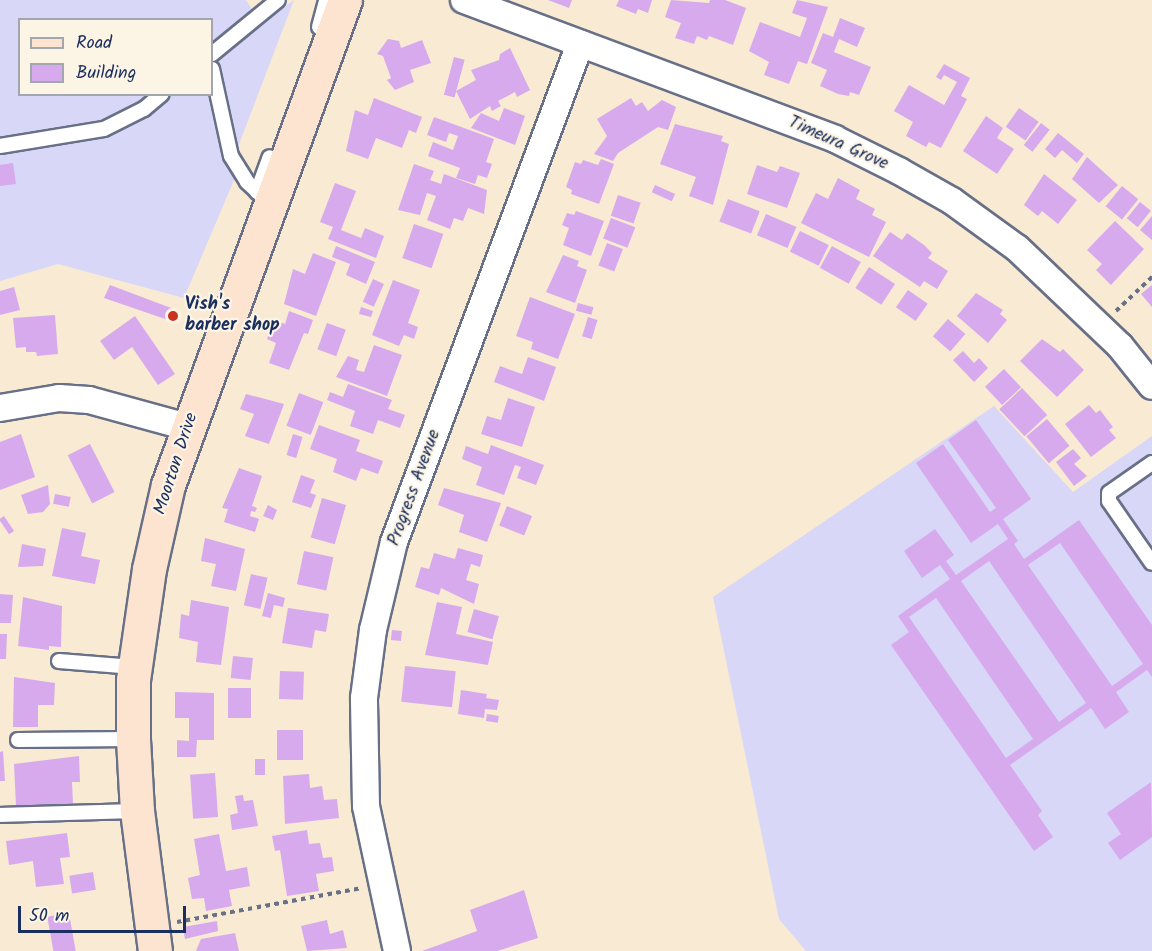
<!DOCTYPE html>
<html>
<head>
<meta charset="utf-8">
<style>
  body { margin:0 }
  #map { position:relative; width:1152px; height:951px; overflow:hidden; background:#f8ead3; font-family:Kalam,sans-serif }
  div>[style] { position:absolute }
  .built>* { inset:0; background:#d8d7f8 }
  .building>* { inset:0; background:#d7aaed; transform-origin:0 0 }
  .path>* { height:4px; margin-top:-2px; transform-origin:0; background:repeating-linear-gradient(90deg,#687087 0 4.5px,transparent 0 9px) }
  .roads { filter:drop-shadow(2px 0 #687087) drop-shadow(-2px 0 #687087) drop-shadow(0 2px #687087) drop-shadow(0 -2px #687087) }
  .lane>* { height:14px; margin:-7px; padding:0 7px; transform-origin:7px; border-radius:7px; background:#fff }
  .street>* { height:26px; margin:-13px; padding:0 13px; transform-origin:13px; border-radius:13px; background:#fff }
  .secondary>* { height:33px; margin:-16.5px; padding:0 16.5px; transform-origin:16.5px; border-radius:16.5px; background:#fde4d1 }
  .dots>* { width:16px; height:16px; translate:-50% -50%; box-sizing:border-box; border:3px solid #fcf5e5; border-radius:50% }
  span { translate:-50% -50%; white-space:nowrap; text-align:center; line-height:1.15; -webkit-text-stroke:4.5px #fcf5e5; paint-order:stroke }
  .street-label { font-size:18px; color:#1b2f5e }
  .poi-label { font-size:18px; color:#1b2f5e; font-weight:700 }
  .left { translate:0 -50%; text-align:left }
  .legend { position:absolute; left:18px; top:18px; width:195px; height:78px; box-sizing:border-box; background:#fcf5e5; border:2px solid #a2a6af; margin:0; padding:8px 10px; list-style:none; font-size:18px; color:#1b2f5e }
  .legend li { display:flex; align-items:center; gap:12px; height:30px }
  .legend b { width:30px; border:2px solid #a2a6af }
  .scale { position:absolute; left:18px; top:906px; width:168px; height:27px; box-sizing:border-box; border:3px solid #1b2f5e; border-top:0; padding-left:8px; font-size:18px; line-height:21px; white-space:nowrap; color:#1b2f5e; -webkit-text-stroke:4px #fcf5e5; paint-order:stroke }
</style>
</head>
<body>
<div id="map">
  <div class="built">
    <div style="clip-path:polygon(evenodd,0 0,246px 0,261px 23px,294px 0,235px 155px,237px 173px,184px 298px,58px 264px,0 281px,0 0,20px 20px,212px 20px,212px 94px,20px 94px,20px 20px)"></div>
    <div style="clip-path:polygon(994px 406px,1073px 492px,1152px 436px,1152px 951px,806px 951px,779px 919px,713px 597px)"></div>
  </div>
  <div class="building">
    <div style="clip-path:polygon(548px 0,572px 0,569px 8px)"></div>
    <div style="clip-path:polygon(619px 0,652px 0,648px 13px,638px 9px,636px 14px,616px 6px)"></div>
    <div style="clip-path:polygon(671px 0,709px 3px,710px 0,725px 0,746px 8px,733px 45px,709px 36px,707px 40px,697px 36px,694px 44px,675px 38px,681px 23px,665px 17px)"></div>
    <div style="clip-path:polygon(797px 0,828px 7px,807px 64px,798px 61px,789px 84px,764px 75px,769px 62px,749px 51px,760px 22px,800px 37px,807px 18px,792px 13px)"></div>
    <div style="clip-path:polygon(840px 18px,865px 28px,857px 47px,839px 39px,834px 52px,871px 67px,859px 95px,850px 92px,849px 96px,838px 94px,820px 86px,827px 70px,811px 63px,823px 33px,833px 37px)"></div>
    <div style="clip-path:polygon(388px 39px,399px 41px,401px 48px,422px 40px,431px 63px,410px 70px,414px 82px,395px 90px,387px 80px,391px 78px,383px 56px,377px 54px)"></div>
    <div style="clip-path:polygon(510px 48px,530px 90px,517px 97px,515px 92px,498px 101px,501px 106px,492px 111px,490px 106px,470px 119px,456px 91px,476px 80px,471px 70px,499px 60px,500px 54px)"></div>
    <div style="left:454px;top:57px;width:11px;height:39px;rotate:15deg"></div>
    <div style="clip-path:polygon(944px 64px,970px 78px,961px 96px,967px 99px,941px 148px,929px 142px,926px 147px,906px 136px,913px 122px,894px 111px,909px 85px,944px 105px,957px 82px,944px 75px,941px 80px,936px 77px)"></div>
    <div style="clip-path:polygon(374px 98px,422px 117px,416px 133px,409px 130px,402px 148px,376px 138px,368px 159px,346px 151px,355px 110px,368px 115px)"></div>
    <div style="clip-path:polygon(631px 98px,636px 106px,642px 102px,648px 111px,662px 100px,676px 107px,668px 130px,658px 127px,618px 153px,613px 161px,594px 154px,607px 136px,597px 119px)"></div>
    <div style="clip-path:polygon(504px 108px,525px 116px,515px 145px,471px 128px,481px 113px,499px 121px)"></div>
    <div style="left:1019px;top:108px;width:24px;height:23px;rotate:35deg"></div>
    <div style="clip-path:polygon(986px 116px,1003px 128px,997px 138px,1014px 149px,997px 174px,963px 151px)"></div>
    <div style="clip-path:polygon(434px 117px,494px 139px,486px 162px,492px 164px,487px 178px,478px 175px,475px 184px,456px 178px,460px 168px,428px 156px,433px 142px,453px 150px,458px 136px,449px 133px,446px 142px,427px 135px)"></div>
    <div style="left:1041px;top:123px;width:11px;height:28px;rotate:38deg"></div>
    <div style="clip-path:polygon(675px 124px,723px 136px,721px 141px,729px 144px,713px 205px,689px 196px,696px 177px,660px 164px)"></div>
    <div style="clip-path:polygon(1058px 133px,1084px 154px,1077px 163px,1062px 150px,1055px 158px,1045px 149px)"></div>
    <div style="clip-path:polygon(1087px 157px,1118px 185px,1099px 203px,1072px 179px)"></div>
    <div style="clip-path:polygon(601px 159px,614px 164px,599px 204px,571px 194px,572px 190px,566px 187px,575px 162px,581px 164px,583px 160px,598px 165px)"></div>
    <div style="clip-path:polygon(13px 163px,16px 184px,0 186px,0 165px)"></div>
    <div style="clip-path:polygon(414px 164px,434px 171px,430px 180px,441px 184px,444px 174px,487px 190px,484px 214px,468px 208px,463px 221px,454px 218px,450px 229px,427px 220px,436px 196px,427px 193px,420px 215px,398px 210px)"></div>
    <div style="clip-path:polygon(757px 165px,777px 172px,780px 166px,800px 173px,787px 208px,747px 194px)"></div>
    <div style="clip-path:polygon(1044px 174px,1077px 200px,1058px 224px,1042px 211px,1038px 216px,1024px 205px)"></div>
    <div style="clip-path:polygon(838px 178px,860px 190px,856px 199px,875px 209px,872px 215px,886px 222px,869px 257px,801px 223px,816px 193px,828px 199px)"></div>
    <div style="clip-path:polygon(335px 183px,356px 191px,341px 230px,361px 238px,365px 228px,384px 236px,376px 258px,328px 239px,333px 227px,320px 222px)"></div>
    <div style="left:655px;top:185px;width:22px;height:8px;rotate:24deg"></div>
    <div style="left:1122px;top:186px;width:21px;height:26px;rotate:39deg"></div>
    <div style="left:618px;top:195px;width:24px;height:22px;rotate:19deg"></div>
    <div style="left:728px;top:199px;width:34px;height:24px;rotate:21deg"></div>
    <div style="left:1140px;top:202px;width:14px;height:21px;rotate:39deg"></div>
    <div style="clip-path:polygon(576px 211px,604px 221px,591px 256px,563px 245px,569px 228px,562px 225px,567px 213px,574px 215px)"></div>
    <div style="left:766px;top:214px;width:33px;height:23px;rotate:23deg"></div>
    <div style="clip-path:polygon(1152px 216px,1152px 240px,1140px 230px)"></div>
    <div style="left:611px;top:218px;width:26px;height:22px;rotate:21deg"></div>
    <div style="clip-path:polygon(1115px 221px,1144px 249px,1111px 285px,1096px 270px,1102px 264px,1087px 250px)"></div>
    <div style="left:414px;top:224px;width:31px;height:36px;rotate:19deg"></div>
    <div style="left:800px;top:231px;width:32px;height:23px;rotate:26deg"></div>
    <div style="clip-path:polygon(890px 232px,902px 240px,907px 233px,924px 245px,932px 253px,928px 258px,948px 271px,937px 289px,924px 281px,920px 287px,873px 256px)"></div>
    <div style="left:607px;top:243px;width:17px;height:24px;rotate:21deg"></div>
    <div style="clip-path:polygon(336px 246px,375px 262px,366px 284px,346px 275px,350px 264px,332px 257px)"></div>
    <div style="left:832px;top:246px;width:33px;height:25px;rotate:29deg"></div>
    <div style="clip-path:polygon(313px 253px,336px 262px,316px 316px,284px 304px,293px 269px,305px 274px)"></div>
    <div style="clip-path:polygon(563px 255px,579px 261px,577px 266px,587px 270px,575px 303px,546px 292px)"></div>
    <div style="left:869px;top:267px;width:31px;height:25px;rotate:33deg"></div>
    <div style="left:373px;top:279px;width:12px;height:25px;rotate:24deg"></div>
    <div style="clip-path:polygon(393px 280px,420px 290px,408px 323px,418px 327px,414px 339px,404px 335px,399px 346px,372px 335px)"></div>
    <div style="clip-path:polygon(110px 285px,179px 311px,174px 322px,104px 298px)"></div>
    <div style="clip-path:polygon(1152px 285px,1152px 307px,1141px 294px)"></div>
    <div style="clip-path:polygon(14px 287px,20px 310px,0 315px,0 291px)"></div>
    <div style="left:908px;top:290px;width:24px;height:21px;rotate:35deg"></div>
    <div style="clip-path:polygon(976px 293px,1003px 310px,1000px 314px,1007px 320px,988px 343px,957px 316px)"></div>
    <div style="clip-path:polygon(530px 297px,575px 314px,558px 359px,531px 349px,533px 342px,516px 336px)"></div>
    <div style="left:578px;top:303px;width:16px;height:8px;rotate:15deg"></div>
    <div style="clip-path:polygon(361px 307px,373px 311px,371px 317px,359px 314px)"></div>
    <div style="clip-path:polygon(289px 311px,313px 320px,308px 334px,304px 333px,289px 370px,269px 363px,276px 343px,267px 339px,274px 320px,285px 324px)"></div>
    <div style="clip-path:polygon(55px 315px,58px 354px,37px 356px,36px 352px,26px 352px,26px 347px,16px 348px,13px 318px)"></div>
    <div style="clip-path:polygon(135px 316px,175px 374px,158px 385px,132px 347px,114px 360px,100px 341px)"></div>
    <div style="left:588px;top:317px;width:10px;height:20px;rotate:17deg"></div>
    <div style="left:948px;top:319px;width:23px;height:23px;rotate:41deg"></div>
    <div style="left:327px;top:323px;width:20px;height:28px;rotate:20deg"></div>
    <div style="clip-path:polygon(1042px 339px,1060px 352px,1063px 349px,1084px 370px,1057px 397px,1020px 361px)"></div>
    <div style="clip-path:polygon(374px 345px,402px 355px,387px 396px,336px 377px,348px 356px,359px 360px,356px 370px,364px 372px)"></div>
    <div style="clip-path:polygon(963px 351px,974px 363px,979px 358px,988px 368px,974px 382px,953px 360px)"></div>
    <div style="clip-path:polygon(528px 357px,556px 367px,544px 401px,494px 382px,500px 366px,522px 374px)"></div>
    <div style="left:1004px;top:369px;width:25px;height:26px;rotate:47deg"></div>
    <div style="clip-path:polygon(348px 384px,392px 400px,388px 409px,405px 415px,400px 428px,378px 420px,373px 434px,350px 426px,355px 411px,327px 400px,330px 392px,343px 397px)"></div>
    <div style="left:1022px;top:388px;width:37px;height:31px;rotate:47deg"></div>
    <div style="left:299px;top:393px;width:26px;height:35px;rotate:21deg"></div>
    <div style="clip-path:polygon(246px 394px,284px 404px,269px 444px,245px 436px,254px 414px,240px 409px)"></div>
    <div style="clip-path:polygon(508px 398px,535px 407px,522px 447px,481px 434px,487px 416px,501px 420px)"></div>
    <div style="clip-path:polygon(1089px 405px,1096px 413px,1100px 410px,1113px 427px,1109px 430px,1116px 438px,1091px 457px,1065px 424px)"></div>
    <div style="left:1047px;top:419px;width:35px;height:27px;rotate:50deg"></div>
    <div style="clip-path:polygon(evenodd,976px 420px,1031px 499px,1003px 519px,1018px 541px,1014px 544px,1024px 559px,1079px 520px,1152px 625px,1152px 677px,1147px 670px,1116px 692px,1129px 712px,1105px 729px,1091px 708px,1010px 765px,1042px 811px,1038px 815px,1053px 837px,1034px 851px,891px 645px,909px 632px,898px 616px,950px 579px,940px 565px,922px 578px,904px 551px,935px 529px,954px 555px,946px 561px,956px 575px,1008px 539px,998px 524px,971px 543px,916px 463px,943px 444px,990px 512px,996px 508px,948px 440px,976px 420px,1060px 543px,1143px 664px,1112px 686px,1028px 565px,1060px 543px,976px 420px,989px 561px,1086px 703px,1059px 722px,961px 581px,989px 561px,976px 420px,936px 598px,1033px 739px,1006px 758px,909px 617px,936px 598px)"></div>
    <div style="clip-path:polygon(319px 425px,360px 440px,356px 451px,383px 461px,378px 474px,361px 468px,356px 481px,333px 472px,337px 459px,310px 449px)"></div>
    <div style="clip-path:polygon(21px 434px,35px 477px,0 490px,0 442px)"></div>
    <div style="left:293px;top:434px;width:10px;height:22px;rotate:17deg"></div>
    <div style="left:90px;top:444px;width:54px;height:25px;rotate:63deg"></div>
    <div style="clip-path:polygon(491px 445px,544px 465px,536px 485px,517px 478px,521px 467px,515px 465px,504px 495px,476px 485px,482px 467px,462px 459px,466px 446px,488px 454px)"></div>
    <div style="clip-path:polygon(1073px 449px,1081px 458px,1074px 464px,1087px 476px,1074px 486px,1056px 462px)"></div>
    <div style="clip-path:polygon(239px 468px,262px 476px,252px 506px,257px 508px,255px 512px,251px 511px,250px 516px,259px 519px,255px 532px,224px 522px,228px 509px,222px 508px)"></div>
    <div style="clip-path:polygon(301px 475px,315px 480px,310px 493px,316px 495px,311px 508px,292px 502px)"></div>
    <div style="clip-path:polygon(48px 485px,50px 504px,43px 512px,28px 514px,21px 495px)"></div>
    <div style="clip-path:polygon(444px 488px,501px 503px,487px 542px,459px 532px,464px 515px,438px 505px)"></div>
    <div style="left:55px;top:494px;width:16px;height:10px;rotate:11deg"></div>
    <div style="left:322px;top:498px;width:25px;height:41px;rotate:16deg"></div>
    <div style="clip-path:polygon(268px 505px,277px 510px,273px 520px,263px 516px)"></div>
    <div style="left:507px;top:506px;width:27px;height:21px;rotate:22deg"></div>
    <div style="left:4px;top:516px;width:18px;height:6px;rotate:56deg"></div>
    <div style="clip-path:polygon(62px 528px,86px 533px,81px 556px,100px 560px,95px 584px,52px 576px)"></div>
    <div style="clip-path:polygon(205px 538px,245px 549px,236px 591px,211px 586px,216px 564px,201px 561px)"></div>
    <div style="clip-path:polygon(22px 544px,46px 549px,43px 566px,18px 567px)"></div>
    <div style="clip-path:polygon(458px 548px,483px 555px,480px 567px,471px 564px,466px 580px,479px 584px,474px 604px,441px 588px,439px 595px,415px 587px,421px 567px,429px 569px,434px 553px,455px 559px)"></div>
    <div style="left:304px;top:551px;width:30px;height:34px;rotate:12deg"></div>
    <div style="left:251px;top:574px;width:17px;height:32px;rotate:13deg"></div>
    <div style="clip-path:polygon(268px 593px,285px 598px,283px 607px,274px 605px,271px 618px,262px 616px)"></div>
    <div style="clip-path:polygon(0 594px,13px 595px,11px 623px,0 623px)"></div>
    <div style="clip-path:polygon(23px 597px,62px 606px,61px 647px,49px 646px,49px 650px,18px 646px)"></div>
    <div style="clip-path:polygon(191px 600px,229px 607px,221px 665px,196px 662px,198px 642px,179px 638px,181px 614px,189px 616px)"></div>
    <div style="clip-path:polygon(437px 602px,462px 607px,456px 634px,493px 642px,488px 665px,425px 655px)"></div>
    <div style="clip-path:polygon(288px 608px,329px 614px,326px 632px,315px 630px,312px 648px,282px 643px)"></div>
    <div style="left:474px;top:609px;width:26px;height:24px;rotate:16deg"></div>
    <div style="left:392px;top:630px;width:10px;height:10px;rotate:6deg"></div>
    <div style="clip-path:polygon(0 634px,7px 634px,6px 659px,0 659px)"></div>
    <div style="left:233px;top:656px;width:20px;height:22px;rotate:6deg"></div>
    <div style="left:405px;top:666px;width:51px;height:36px;rotate:6deg"></div>
    <div style="left:280px;top:671px;width:24px;height:28px;rotate:2deg"></div>
    <div style="clip-path:polygon(14px 677px,55px 683px,54px 705px,38px 705px,38px 727px,13px 727px)"></div>
    <div style="left:228px;top:688px;width:23px;height:30px"></div>
    <div style="clip-path:polygon(461px 690px,487px 694px,486px 698px,499px 700px,497px 710px,485px 709px,484px 718px,458px 714px)"></div>
    <div style="clip-path:polygon(175px 692px,214px 693px,214px 740px,197px 740px,196px 757px,177px 757px,177px 740px,189px 741px,189px 718px,175px 718px)"></div>
    <div style="left:487px;top:714px;width:12px;height:7px;rotate:9deg"></div>
    <div style="left:277px;top:730px;width:26px;height:30px"></div>
    <div style="clip-path:polygon(3px 751px,5px 781px,0 781px,0 752px)"></div>
    <div style="clip-path:polygon(79px 756px,80px 782px,72px 782px,73px 804px,16px 806px,14px 764px)"></div>
    <div style="left:255px;top:759px;width:10px;height:16px"></div>
    <div style="left:215px;top:773px;width:44px;height:25px;rotate:86deg"></div>
    <div style="clip-path:polygon(309px 774px,310px 788px,322px 786px,324px 800px,337px 799px,339px 818px,285px 824px,283px 776px)"></div>
    <div style="clip-path:polygon(1151px 782px,1152px 837px,1120px 860px,1108px 843px,1121px 834px,1107px 813px)"></div>
    <div style="clip-path:polygon(243px 795px,244px 801px,253px 800px,258px 826px,232px 830px,230px 815px,238px 813px,235px 796px)"></div>
    <div style="clip-path:polygon(307px 830px,309px 844px,320px 843px,323px 858px,332px 857px,334px 871px,316px 874px,319px 891px,287px 896px,280px 850px,275px 851px,272px 836px)"></div>
    <div style="clip-path:polygon(67px 833px,70px 857px,60px 858px,64px 884px,36px 887px,33px 861px,9px 865px,6px 841px)"></div>
    <div style="clip-path:polygon(219px 834px,226px 871px,247px 867px,250px 886px,229px 890px,232px 906px,206px 911px,204px 898px,192px 899px,188px 878px,200px 875px,194px 839px)"></div>
    <div style="left:93px;top:872px;width:18px;height:24px;rotate:81deg"></div>
    <div style="clip-path:polygon(524px 890px,538px 938px,497px 951px,422px 951px,477px 931px,470px 910px)"></div>
    <div style="left:69px;top:913px;width:39px;height:22px;rotate:80deg"></div>
    <div style="clip-path:polygon(327px 920px,330px 934px,343px 930px,347px 948px,307px 951px,301px 926px)"></div>
    <div style="clip-path:polygon(217px 921px,218px 931px,185px 939px,183px 927px)"></div>
    <div style="clip-path:polygon(235px 933px,239px 951px,196px 951px,201px 939px)"></div>
  </div>
  <div class="path">
    <div style="left:1116px;top:311px;width:50px;rotate:-43.4deg"></div>
    <div style="left:177px;top:922px;width:188px;rotate:-10.4deg"></div>
  </div>
  <div class="roads">
    <div class="lane">
      <div style="left:319px;top:27px;width:28px;rotate:-75deg"></div>
      <div style="left:212px;top:54px;width:85px;rotate:-39.3deg"></div>
      <div style="left:212px;top:69px;width:89px;rotate:77.7deg"></div>
      <div style="left:231px;top:156px;width:31px;rotate:58deg"></div>
      <div style="left:247px;top:182px;width:22px;rotate:43deg"></div>
      <div style="left:0;top:146px;width:105px;rotate:-9.3deg"></div>
      <div style="left:104px;top:129px;width:45px;rotate:-26.6deg"></div>
      <div style="left:144px;top:109px;width:23px;rotate:-40deg"></div>
      <div style="left:257px;top:192px;width:37px;rotate:-70deg"></div>
      <div style="left:1152px;top:463px;width:52px;rotate:145.1deg"></div>
      <div style="left:1109px;top:493px;width:8px;rotate:90deg"></div>
      <div style="left:1109px;top:501px;width:75px;rotate:55.3deg"></div>
      <div style="left:59px;top:661px;width:75px;rotate:4.6deg"></div>
      <div style="left:18px;top:740px;width:115px;rotate:-0.5deg"></div>
      <div style="left:0;top:815px;width:137px;rotate:-1.7deg"></div>
    </div>
    <div class="street">
      <div style="left:464px;top:0;width:396px;rotate:20.5deg"></div>
      <div style="left:835px;top:139px;width:72px;rotate:26.6deg"></div>
      <div style="left:899px;top:171px;width:61px;rotate:29.5deg"></div>
      <div style="left:952px;top:201px;width:80px;rotate:35.9deg"></div>
      <div style="left:1017px;top:248px;width:142px;rotate:43.6deg"></div>
      <div style="left:1120px;top:346px;width:51px;rotate:51.3deg"></div>
      <div style="left:0;top:408px;width:60px;rotate:-9.6deg"></div>
      <div style="left:59px;top:398px;width:30px;rotate:4deg"></div>
      <div style="left:89px;top:400px;width:103px;rotate:15.3deg"></div>
      <div style="left:397px;top:951px;width:148px;rotate:-102.1deg"></div>
      <div style="left:366px;top:806px;width:108px;rotate:-91.1deg"></div>
      <div style="left:364px;top:698px;width:69px;rotate:-82.5deg"></div>
      <div style="left:373px;top:630px;width:90px;rotate:-76.6deg"></div>
      <div style="left:394px;top:542px;width:532px;rotate:-69.52deg"></div>
    </div>
    <div class="secondary">
      <div style="left:155px;top:951px;width:141px;rotate:-97.3deg"></div>
      <div style="left:137px;top:811px;width:72px;rotate:-93.2deg"></div>
      <div style="left:133px;top:739px;width:59px;rotate:-90deg"></div>
      <div style="left:133px;top:680px;width:112px;rotate:-81.8deg"></div>
      <div style="left:149px;top:569px;width:86px;rotate:-77.3deg"></div>
      <div style="left:168px;top:485px;width:516px;rotate:-69.95deg"></div>
    </div>
  </div>
  <div class="dots">
    <div style="left:173px;top:316px;background:#c8321e"></div>
  </div>
  <div class="street-label">
    <span style="left:838px;top:144px;rotate:24deg">Timeura Grove</span>
    <span style="left:177px;top:464px;rotate:-72deg">Moorton Drive</span>
    <span style="left:415px;top:488px;rotate:-70deg">Progress Avenue</span>
  </div>
  <div class="poi-label">
    <span class="left" style="left:185px;top:316px">Vish's<br>barber shop</span>
  </div>
  <ul class="legend">
  <li><b style="height:8px;background:#fde4d1"></b>Road</li>
  <li><b style="height:16px;background:#d7aaed"></b>Building</li>
  </ul>
  <div class="scale">50 m</div>
</div>
</body>
</html>
